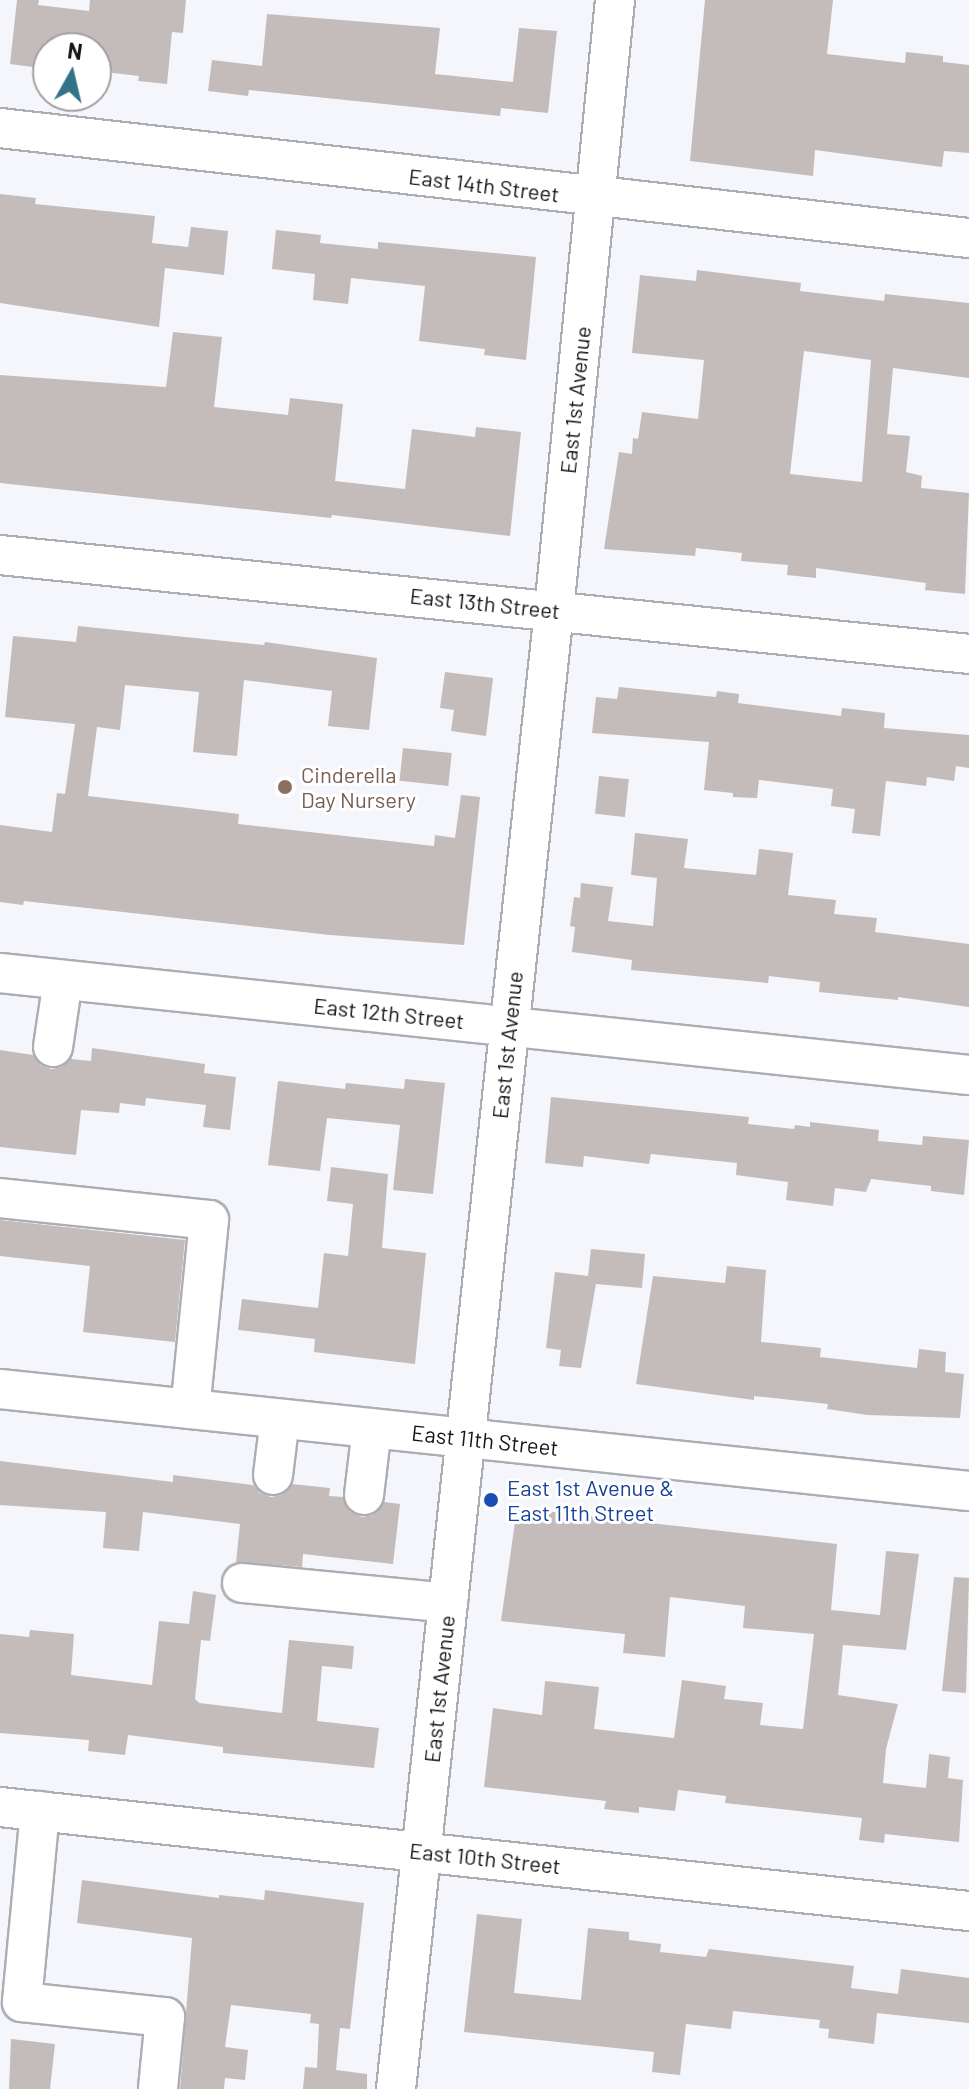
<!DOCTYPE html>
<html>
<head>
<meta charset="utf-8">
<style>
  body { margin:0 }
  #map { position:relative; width:969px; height:2089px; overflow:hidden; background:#f5f5fc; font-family:Barlow,sans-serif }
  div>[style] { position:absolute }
  .building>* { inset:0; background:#c4bcba; transform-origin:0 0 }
  .roads { filter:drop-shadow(2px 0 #adadb4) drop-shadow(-2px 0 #adadb4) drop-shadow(0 2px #adadb4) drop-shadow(0 -2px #adadb4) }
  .minor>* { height:38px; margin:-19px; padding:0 19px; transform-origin:19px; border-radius:19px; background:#fff }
  .dots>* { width:22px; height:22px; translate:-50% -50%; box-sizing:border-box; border:4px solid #fff; border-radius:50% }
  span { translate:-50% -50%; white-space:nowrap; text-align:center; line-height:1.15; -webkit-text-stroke:6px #fff; paint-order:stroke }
  .street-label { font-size:22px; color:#141517 }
  .education-label { font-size:22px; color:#785e54 }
  .left { translate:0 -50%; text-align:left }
  .transit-label { font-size:22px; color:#164399 }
  .north { position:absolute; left:32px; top:32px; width:80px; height:80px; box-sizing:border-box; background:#fff; border:2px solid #a1a1a2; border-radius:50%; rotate:8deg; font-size:22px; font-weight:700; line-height:32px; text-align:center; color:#141517 }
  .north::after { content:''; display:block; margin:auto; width:28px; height:36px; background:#347288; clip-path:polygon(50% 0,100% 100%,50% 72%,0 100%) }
</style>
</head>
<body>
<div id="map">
  <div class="building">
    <div style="clip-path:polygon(17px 0,39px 0,38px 5px,89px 11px,90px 0,186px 0,183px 33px,172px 32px,167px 84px,138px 81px,139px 76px,96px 71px,96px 48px,48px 48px,48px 69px,10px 64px)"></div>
    <div style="clip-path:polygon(705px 0,833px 0,827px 54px,905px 63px,906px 52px,943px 56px,943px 62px,969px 65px,969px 153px,944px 151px,942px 167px,815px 150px,813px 176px,690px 161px)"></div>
    <div style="clip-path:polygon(267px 14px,440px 28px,435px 74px,513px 82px,519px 28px,557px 31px,548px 113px,501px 108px,500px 116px,249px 90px,248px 96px,208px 91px,212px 60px,262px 66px)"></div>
    <div style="clip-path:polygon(0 194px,36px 198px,35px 204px,155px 216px,152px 243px,188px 247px,191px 227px,228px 231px,224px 275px,165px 268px,159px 327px,0 303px)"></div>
    <div style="clip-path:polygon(276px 230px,321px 235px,320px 243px,378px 249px,378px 242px,536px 257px,526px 360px,484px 355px,485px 349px,419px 341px,425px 286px,351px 278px,348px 304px,313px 300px,315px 274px,272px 269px)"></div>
    <div style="clip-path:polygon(evenodd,697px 270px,801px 283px,800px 291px,884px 301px,885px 294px,969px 303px,969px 378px,893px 368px,887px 434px,910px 436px,906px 472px,922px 476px,921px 488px,969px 493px,965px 594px,925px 590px,926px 583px,816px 568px,816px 578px,787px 575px,788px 565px,741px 561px,742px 553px,696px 548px,695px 556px,604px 549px,619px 452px,632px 454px,633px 438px,638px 439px,642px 412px,698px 419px,704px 360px,632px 353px,640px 275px,696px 281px,697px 270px,804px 351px,871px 360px,862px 482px,790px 474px,804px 351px)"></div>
    <div style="clip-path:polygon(173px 332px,222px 337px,214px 407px,288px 415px,290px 398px,343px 404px,335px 481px,405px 489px,412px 429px,475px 437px,476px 427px,521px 432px,510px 536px,332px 515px,331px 518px,0 483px,0 375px,166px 387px)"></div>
    <div style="clip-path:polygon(78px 626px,264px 645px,265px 642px,377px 658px,369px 730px,328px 726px,332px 691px,244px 680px,237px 756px,193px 752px,199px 692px,125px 685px,120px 730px,97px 727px,88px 796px,239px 814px,238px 824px,434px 846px,435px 835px,455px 838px,461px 795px,480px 797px,464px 945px,330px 935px,24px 901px,23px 905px,0 902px,0 825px,52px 832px,57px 793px,65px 794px,75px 724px,5px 717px,13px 636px,76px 642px)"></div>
    <div style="clip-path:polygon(445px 672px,493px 678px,486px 736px,451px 731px,454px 710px,440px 708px)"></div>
    <div style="clip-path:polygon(619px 687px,716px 697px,717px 691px,739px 694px,738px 703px,841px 716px,842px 708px,885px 713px,884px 728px,969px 735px,969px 768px,956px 766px,954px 781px,927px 777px,926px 786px,886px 781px,880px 836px,852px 833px,855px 809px,831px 806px,833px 789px,759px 780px,757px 798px,733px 797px,733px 793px,704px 790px,709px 742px,592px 733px,596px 697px,617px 699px)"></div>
    <div style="left:403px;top:748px;width:49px;height:33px;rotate:6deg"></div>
    <div style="left:599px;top:776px;width:30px;height:38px;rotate:6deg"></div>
    <div style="clip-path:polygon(635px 833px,688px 839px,684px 868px,756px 875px,759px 849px,793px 853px,788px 895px,836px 900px,834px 914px,877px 918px,875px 932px,969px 944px,969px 1007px,898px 997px,898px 1000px,819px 992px,820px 982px,769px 976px,768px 983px,631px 970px,632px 960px,572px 952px,575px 927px,570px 926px,574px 897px,580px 898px,581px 883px,613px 887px,608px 921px,653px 926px,657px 878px,631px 875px)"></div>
    <div style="clip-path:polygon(92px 1048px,205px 1064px,204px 1073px,236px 1077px,230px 1130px,203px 1127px,206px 1105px,146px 1098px,145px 1106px,120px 1103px,119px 1113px,81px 1110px,76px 1155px,0 1147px,0 1050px,33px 1055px,40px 1065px,51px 1069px,62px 1067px,71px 1059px,91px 1061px)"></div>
    <div style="clip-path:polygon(405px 1079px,445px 1083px,433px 1194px,393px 1190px,400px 1125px,327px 1118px,320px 1171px,268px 1165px,278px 1081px,345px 1089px,346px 1083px,404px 1089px)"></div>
    <div style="clip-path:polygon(551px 1097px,749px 1117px,748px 1124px,794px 1129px,795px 1125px,810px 1127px,810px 1122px,879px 1130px,878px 1141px,922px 1145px,923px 1136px,969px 1140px,964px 1195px,931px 1191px,931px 1186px,871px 1179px,866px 1192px,835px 1188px,833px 1206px,786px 1200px,788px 1182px,736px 1175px,737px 1163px,651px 1154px,649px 1164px,584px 1156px,583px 1167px,545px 1163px)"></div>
    <div style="clip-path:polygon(331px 1167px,388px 1174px,382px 1248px,426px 1253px,415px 1364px,314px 1352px,315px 1339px,238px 1330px,242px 1299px,318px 1308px,324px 1253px,348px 1256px,353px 1204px,327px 1201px)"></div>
    <div style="clip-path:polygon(0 1220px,185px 1240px,175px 1342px,83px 1332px,90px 1266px,0 1256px)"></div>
    <div style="clip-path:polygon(591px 1249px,645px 1254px,642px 1288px,596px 1284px,581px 1368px,559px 1366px,561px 1350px,546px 1348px,555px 1272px,588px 1276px)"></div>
    <div style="clip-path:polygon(727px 1266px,766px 1270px,761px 1342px,821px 1348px,820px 1357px,917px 1368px,919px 1349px,946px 1352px,945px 1372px,964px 1374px,960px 1418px,868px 1415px,827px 1409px,828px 1404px,754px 1396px,754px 1400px,636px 1384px,653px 1276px,725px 1283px)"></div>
    <div style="clip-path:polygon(0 1461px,173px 1482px,173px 1475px,253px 1485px,260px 1493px,271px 1497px,282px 1495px,292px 1484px,330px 1488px,329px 1496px,343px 1497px,350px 1512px,362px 1517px,373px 1515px,384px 1502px,400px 1504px,393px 1564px,303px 1554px,302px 1567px,236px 1562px,240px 1524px,143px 1512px,139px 1551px,103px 1548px,106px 1512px,0 1505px)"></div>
    <div style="clip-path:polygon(517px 1508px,837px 1544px,831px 1610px,880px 1615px,886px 1551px,919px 1554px,906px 1650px,843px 1645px,838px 1695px,898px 1704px,886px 1749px,883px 1783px,926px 1788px,929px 1754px,950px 1757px,948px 1778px,963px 1780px,959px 1842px,885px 1834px,884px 1843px,859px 1840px,862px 1818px,725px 1803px,726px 1796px,678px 1790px,675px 1811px,639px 1807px,639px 1813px,604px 1809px,606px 1801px,484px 1787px,493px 1708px,542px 1715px,545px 1681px,599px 1687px,594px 1729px,674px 1738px,682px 1680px,726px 1686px,724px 1699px,763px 1703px,760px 1725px,803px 1729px,814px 1634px,743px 1628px,745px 1606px,670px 1597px,665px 1657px,623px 1653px,625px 1634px,501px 1621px)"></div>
    <div style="clip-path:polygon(954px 1577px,969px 1578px,966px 1693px,942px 1691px)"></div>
    <div style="clip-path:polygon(193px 1591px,216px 1595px,210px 1641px,201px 1640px,195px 1699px,199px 1703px,282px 1713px,289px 1640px,354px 1646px,352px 1669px,322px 1666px,317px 1721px,379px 1728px,374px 1768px,223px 1753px,223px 1747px,128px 1735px,125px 1755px,88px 1751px,89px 1740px,0 1733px,0 1634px,29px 1637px,30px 1630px,74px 1634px,71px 1675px,152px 1685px,159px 1621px,189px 1624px)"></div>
    <div style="clip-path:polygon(82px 1880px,219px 1898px,219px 1895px,264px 1900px,265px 1890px,364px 1903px,350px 2029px,340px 2028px,336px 2070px,367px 2074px,367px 2089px,303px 2089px,305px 2067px,317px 2068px,319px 2024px,310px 2023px,311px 2014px,231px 2005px,225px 2047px,248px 2050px,245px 2080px,225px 2078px,224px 2089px,180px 2089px,192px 1938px,77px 1923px)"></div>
    <div style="clip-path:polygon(477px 1914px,522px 1919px,514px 1993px,581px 2000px,588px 1928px,629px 1932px,629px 1940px,661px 1944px,660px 1952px,706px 1957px,709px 1949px,854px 1966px,851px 1988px,898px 1994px,901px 1969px,969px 1978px,969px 2023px,877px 2013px,874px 2044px,828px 2038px,829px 2029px,819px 2028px,820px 2020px,733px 2011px,731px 2029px,686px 2024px,680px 2075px,652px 2072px,654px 2052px,464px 2032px)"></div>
    <div style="clip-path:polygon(11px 2039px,55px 2044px,50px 2089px,9px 2089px)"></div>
  </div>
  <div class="roads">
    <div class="minor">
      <div style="left:0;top:128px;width:975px;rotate:6.48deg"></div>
      <div style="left:0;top:555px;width:974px;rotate:5.83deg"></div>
      <div style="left:0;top:973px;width:974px;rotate:6.01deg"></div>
      <div style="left:53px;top:1047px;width:68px;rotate:-81.5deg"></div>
      <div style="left:0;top:1198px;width:210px;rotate:6deg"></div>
      <div style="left:209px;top:1220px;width:190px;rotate:95.7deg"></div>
      <div style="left:0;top:1389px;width:974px;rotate:6.01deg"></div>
      <div style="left:273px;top:1475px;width:56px;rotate:-82.9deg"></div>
      <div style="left:364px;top:1495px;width:67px;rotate:-83.2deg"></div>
      <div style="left:242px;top:1583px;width:207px;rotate:5.5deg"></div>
      <div style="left:0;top:1807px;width:975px;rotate:6.13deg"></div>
      <div style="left:40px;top:1811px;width:192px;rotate:95.4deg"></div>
      <div style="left:22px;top:2002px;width:144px;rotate:6deg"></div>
      <div style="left:165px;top:2017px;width:72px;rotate:95.6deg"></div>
      <div style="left:396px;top:2089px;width:1487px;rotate:-83.9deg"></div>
      <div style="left:554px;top:610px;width:613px;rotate:-84.29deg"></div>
    </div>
  </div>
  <div class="dots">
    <div style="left:285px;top:787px;background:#8d6e63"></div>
    <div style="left:491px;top:1500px;background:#1a4fb4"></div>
  </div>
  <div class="street-label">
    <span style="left:484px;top:185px;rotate:7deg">East 14th Street</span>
    <span style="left:575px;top:400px;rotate:-84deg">East 1st Avenue</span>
    <span style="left:485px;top:603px;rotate:6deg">East 13th Street</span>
    <span style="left:389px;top:1013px;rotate:6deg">East 12th Street</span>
    <span style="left:507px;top:1045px;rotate:-84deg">East 1st Avenue</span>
    <span style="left:485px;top:1440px;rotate:6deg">East 11th Street</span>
    <span style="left:439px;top:1689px;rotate:-84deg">East 1st Avenue</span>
    <span style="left:485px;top:1858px;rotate:6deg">East 10th Street</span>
  </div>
  <div class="education-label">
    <span class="left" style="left:301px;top:787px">Cinderella<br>Day Nursery</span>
  </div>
  <div class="transit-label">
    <span class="left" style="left:507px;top:1500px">East 1st Avenue &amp;<br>East 11th Street</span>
  </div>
  <div class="north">N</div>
</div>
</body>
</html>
